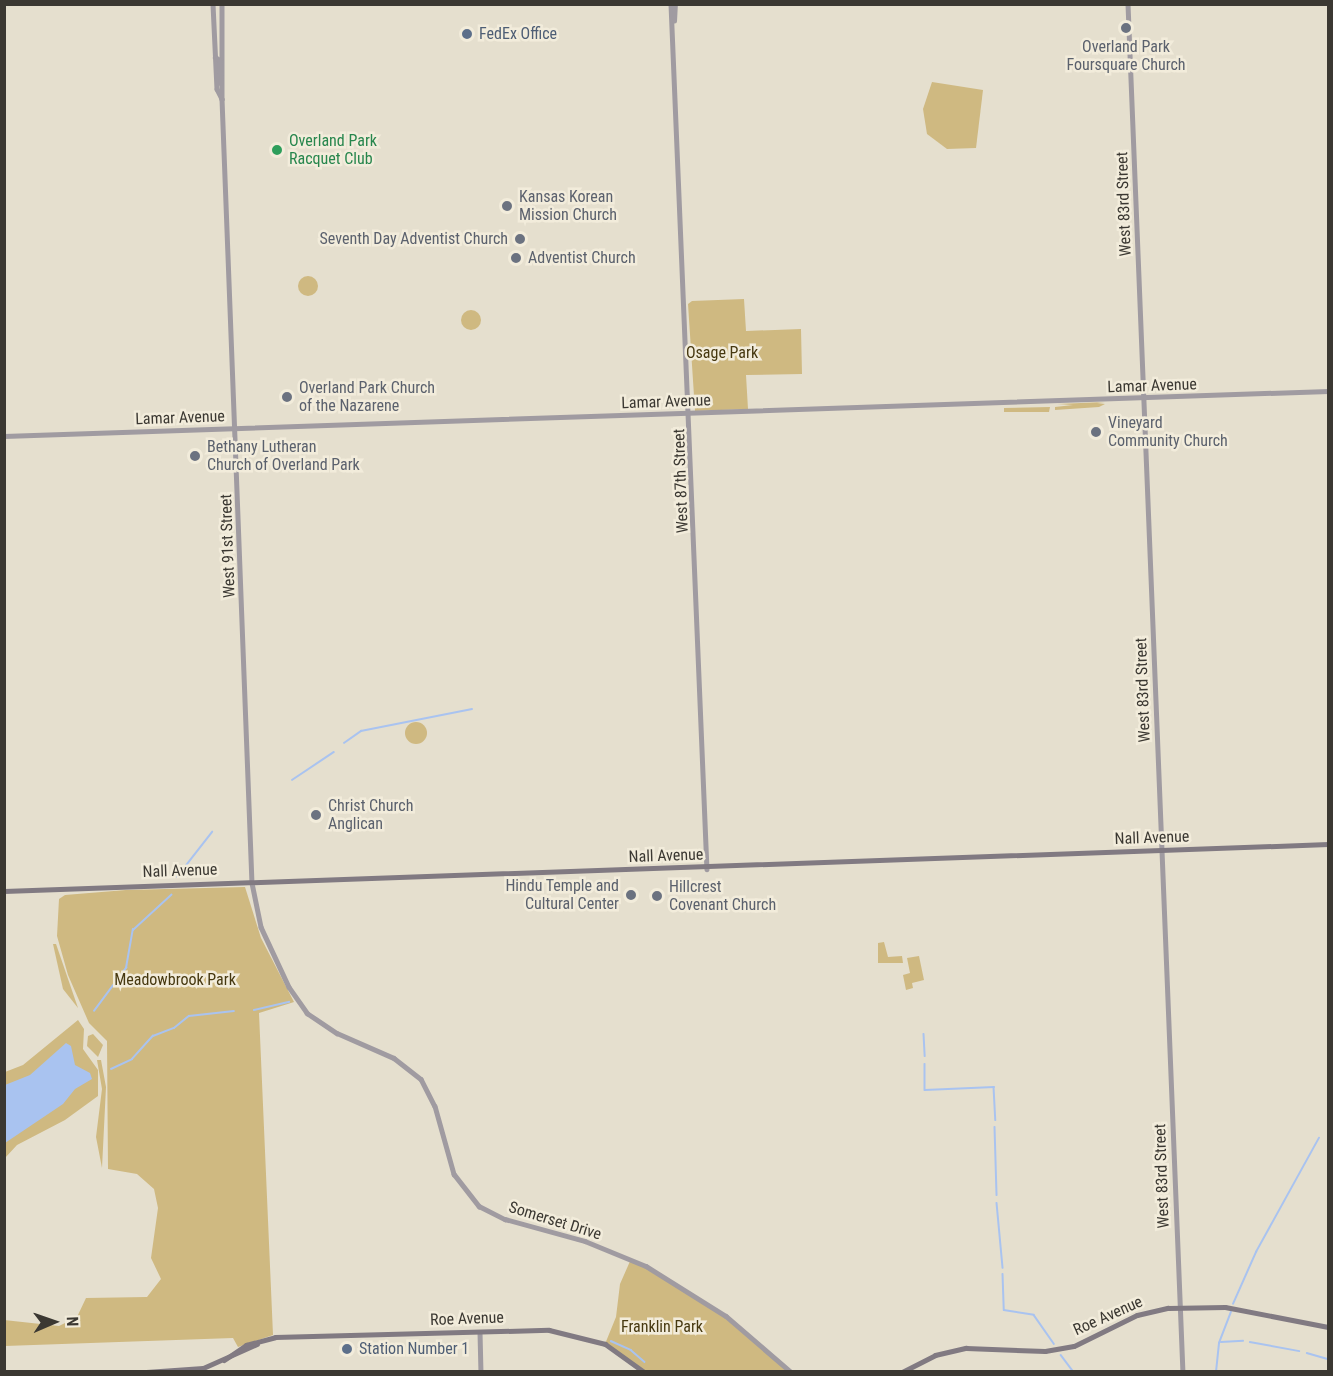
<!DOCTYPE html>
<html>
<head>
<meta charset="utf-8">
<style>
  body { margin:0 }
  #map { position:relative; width:1333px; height:1376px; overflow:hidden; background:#e5dfce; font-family:"Roboto Condensed",sans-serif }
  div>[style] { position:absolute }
  .green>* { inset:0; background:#cfb981 }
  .round { border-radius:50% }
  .water>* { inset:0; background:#a9c3f0 }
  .stream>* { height:1.5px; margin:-0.75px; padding:0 0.75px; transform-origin:0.75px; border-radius:0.75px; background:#a9c3f0 }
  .tertiary>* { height:4.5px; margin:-2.25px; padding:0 2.25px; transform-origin:2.25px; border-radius:2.25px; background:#a09ba1 }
  .secondary>* { height:5px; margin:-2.5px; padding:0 2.5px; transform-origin:2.5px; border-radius:2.5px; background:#817a82 }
  .dots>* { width:16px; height:16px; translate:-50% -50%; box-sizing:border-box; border:3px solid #f2ecdb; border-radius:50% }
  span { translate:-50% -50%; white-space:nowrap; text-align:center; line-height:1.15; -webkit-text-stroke:5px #f2ecdb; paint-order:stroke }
  .service-label { font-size:16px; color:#4e5e75 }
  .left { translate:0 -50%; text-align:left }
  .worship-label { font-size:16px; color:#5b616d }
  .right { translate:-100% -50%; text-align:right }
  .leisure-label { font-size:16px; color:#27864d }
  .street-label { font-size:16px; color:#3b3832 }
  .park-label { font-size:16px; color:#463810 }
  .frame { position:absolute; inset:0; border:6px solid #3b3832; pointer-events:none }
  .north { position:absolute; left:24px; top:1292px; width:60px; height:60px; -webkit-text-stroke:4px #f2ecdb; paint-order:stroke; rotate:88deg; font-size:16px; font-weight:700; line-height:24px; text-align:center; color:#3b3832 }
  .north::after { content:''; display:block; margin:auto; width:21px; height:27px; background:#3b3832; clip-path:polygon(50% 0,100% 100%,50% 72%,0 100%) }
</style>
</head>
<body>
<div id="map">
  <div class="green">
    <div style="clip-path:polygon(932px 82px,983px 90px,976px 148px,947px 149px,927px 134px,923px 109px)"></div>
    <div class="round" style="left:298px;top:276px;width:20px;height:20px"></div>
    <div style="clip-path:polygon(744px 299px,746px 331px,801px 329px,802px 374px,746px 375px,748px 409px,695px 411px,688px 304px,692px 301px)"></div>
    <div class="round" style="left:461px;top:310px;width:20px;height:20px"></div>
    <div style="clip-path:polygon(1105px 402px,1097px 403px,1105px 404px,1099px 407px,1055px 410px,1055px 407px,1073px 405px,1057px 404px)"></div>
    <div style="clip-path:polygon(1050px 407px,1049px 412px,1004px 412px,1004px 408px)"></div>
    <div class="round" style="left:405px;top:722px;width:22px;height:22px"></div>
    <div style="clip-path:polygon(245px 887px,261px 938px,294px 1002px,259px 1013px,273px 1335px,238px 1347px,233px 1338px,5px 1346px,4px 1320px,59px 1326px,77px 1317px,86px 1298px,147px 1297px,161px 1279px,151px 1258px,158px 1208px,154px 1189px,137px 1174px,108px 1169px,107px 1041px,89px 1023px,68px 975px,57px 936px,59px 899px,65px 895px,126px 890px)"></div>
    <div style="clip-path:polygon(884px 942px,888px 957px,902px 956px,903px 963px,878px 963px,878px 943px)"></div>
    <div style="clip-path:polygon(53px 944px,56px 944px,78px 1008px,63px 989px)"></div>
    <div style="clip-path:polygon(919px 956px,924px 980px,912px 983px,913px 988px,906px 990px,903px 975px,910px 973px,907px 958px)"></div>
    <div style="clip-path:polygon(78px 1020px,84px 1029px,83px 1049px,98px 1070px,98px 1096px,65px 1120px,17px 1145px,5px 1158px,5px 1072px,23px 1065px)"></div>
    <div style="clip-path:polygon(93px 1034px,103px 1045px,98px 1057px,87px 1046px,88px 1036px)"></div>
    <div style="clip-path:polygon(97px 1060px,101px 1060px,106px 1087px,102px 1168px,96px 1137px,102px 1089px)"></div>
    <div style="clip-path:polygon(631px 1259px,726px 1316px,787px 1371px,644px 1371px,605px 1344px,616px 1317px,620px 1284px)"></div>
  </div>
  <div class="water">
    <div style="clip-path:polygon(66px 1043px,71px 1046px,75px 1065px,90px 1073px,92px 1079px,75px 1089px,63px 1104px,5px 1143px,5px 1085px,30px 1075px)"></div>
  </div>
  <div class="stream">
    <div style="left:344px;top:743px;width:21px;rotate:-35deg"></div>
    <div style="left:361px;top:731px;width:113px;rotate:-11.2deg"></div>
    <div style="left:292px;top:780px;width:50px;rotate:-33.7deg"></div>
    <div style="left:177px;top:877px;width:57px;rotate:-52.1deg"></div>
    <div style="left:254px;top:1010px;width:36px;rotate:-13deg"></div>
    <div style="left:94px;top:1011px;width:54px;rotate:-53.3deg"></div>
    <div style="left:126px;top:968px;width:39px;rotate:-80deg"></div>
    <div style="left:133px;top:930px;width:52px;rotate:-42.6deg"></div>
    <div style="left:924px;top:1034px;width:22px;rotate:87deg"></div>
    <div style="left:925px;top:1064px;width:26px;rotate:90deg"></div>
    <div style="left:925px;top:1090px;width:69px;rotate:-2.5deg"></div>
    <div style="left:994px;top:1087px;width:33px;rotate:87deg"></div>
    <div style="left:111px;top:1069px;width:23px;rotate:-25deg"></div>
    <div style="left:132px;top:1059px;width:31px;rotate:-48deg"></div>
    <div style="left:153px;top:1036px;width:22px;rotate:-21deg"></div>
    <div style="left:174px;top:1028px;width:19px;rotate:-39deg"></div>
    <div style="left:189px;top:1016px;width:45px;rotate:-6.3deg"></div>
    <div style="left:995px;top:1127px;width:68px;rotate:88.3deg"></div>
    <div style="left:997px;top:1203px;width:65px;rotate:84.7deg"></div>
    <div style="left:1003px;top:1274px;width:36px;rotate:88deg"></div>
    <div style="left:1004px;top:1310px;width:30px;rotate:9deg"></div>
    <div style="left:1034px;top:1315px;width:35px;rotate:55deg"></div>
    <div style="left:1233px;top:1304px;width:57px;rotate:-66.1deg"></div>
    <div style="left:1256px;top:1252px;width:130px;rotate:-61.1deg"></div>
    <div style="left:611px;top:1341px;width:22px;rotate:24deg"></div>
    <div style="left:631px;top:1350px;width:18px;rotate:41deg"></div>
    <div style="left:1221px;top:1342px;width:22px;rotate:-3deg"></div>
    <div style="left:1250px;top:1342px;width:50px;rotate:10.4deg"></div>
    <div style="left:1307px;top:1353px;width:22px;rotate:16deg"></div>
    <div style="left:1061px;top:1355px;width:21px;rotate:53deg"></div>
    <div style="left:1216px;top:1372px;width:29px;rotate:-84deg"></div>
    <div style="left:1219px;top:1343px;width:33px;rotate:-69deg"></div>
  </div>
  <div class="tertiary">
    <div style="left:213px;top:4px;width:85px;rotate:87.3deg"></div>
    <div style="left:217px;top:89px;width:11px;rotate:63deg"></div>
    <div style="left:222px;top:4px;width:95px;rotate:90deg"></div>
    <div style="left:222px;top:99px;width:785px;rotate:87.81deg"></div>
    <div style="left:252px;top:883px;width:45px;rotate:78.4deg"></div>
    <div style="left:261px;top:927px;width:66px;rotate:65deg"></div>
    <div style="left:289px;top:987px;width:32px;rotate:55deg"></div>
    <div style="left:307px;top:1013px;width:36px;rotate:34deg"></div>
    <div style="left:337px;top:1033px;width:62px;rotate:23.7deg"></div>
    <div style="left:394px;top:1058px;width:34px;rotate:38deg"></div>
    <div style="left:421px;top:1079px;width:30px;rotate:63deg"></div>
    <div style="left:435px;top:1106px;width:71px;rotate:74.4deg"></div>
    <div style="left:454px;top:1174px;width:41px;rotate:52deg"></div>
    <div style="left:479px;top:1206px;width:29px;rotate:27deg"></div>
    <div style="left:505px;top:1219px;width:83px;rotate:15.4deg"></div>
    <div style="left:585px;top:1241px;width:66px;rotate:22.3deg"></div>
    <div style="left:646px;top:1266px;width:94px;rotate:32deg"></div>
    <div style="left:726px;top:1316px;width:86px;rotate:40.7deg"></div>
    <div style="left:671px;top:4px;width:866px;rotate:87.62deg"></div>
    <div style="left:1128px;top:4px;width:1369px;rotate:87.7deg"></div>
    <div style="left:674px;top:21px;width:17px;rotate:-87deg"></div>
    <div style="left:215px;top:57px;width:6px;rotate:31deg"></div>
    <div style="left:220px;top:60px;width:23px;rotate:88deg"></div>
    <div style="left:4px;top:436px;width:1325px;rotate:-1.95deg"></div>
    <div style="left:480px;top:1332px;width:40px;rotate:88.6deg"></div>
  </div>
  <div class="secondary">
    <div style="left:4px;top:891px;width:1325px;rotate:-2.03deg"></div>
    <div style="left:224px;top:1360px;width:27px;rotate:-34deg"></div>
    <div style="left:246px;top:1345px;width:30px;rotate:-15deg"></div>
    <div style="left:275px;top:1337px;width:274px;rotate:-1.5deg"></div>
    <div style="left:549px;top:1330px;width:58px;rotate:14deg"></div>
    <div style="left:605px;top:1344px;width:48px;rotate:35.7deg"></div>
    <div style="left:146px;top:1372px;width:57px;rotate:-4deg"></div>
    <div style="left:203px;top:1368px;width:59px;rotate:-24deg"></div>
    <div style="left:902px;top:1372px;width:37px;rotate:-27deg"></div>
    <div style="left:935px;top:1355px;width:32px;rotate:-13deg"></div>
    <div style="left:966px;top:1348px;width:79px;rotate:2.2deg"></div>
    <div style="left:1045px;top:1351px;width:29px;rotate:-10deg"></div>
    <div style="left:1074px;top:1346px;width:70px;rotate:-26.2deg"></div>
    <div style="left:1137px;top:1315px;width:32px;rotate:-13deg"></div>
    <div style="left:1168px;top:1308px;width:57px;rotate:-1deg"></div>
    <div style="left:1225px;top:1307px;width:105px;rotate:11deg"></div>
  </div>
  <div class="dots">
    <div style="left:1126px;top:28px;background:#6b7280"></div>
    <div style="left:467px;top:34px;background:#5c6f8a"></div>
    <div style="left:277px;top:150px;background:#2e9e5b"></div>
    <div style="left:507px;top:206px;background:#6b7280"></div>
    <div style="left:520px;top:239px;background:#6b7280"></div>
    <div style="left:516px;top:258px;background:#6b7280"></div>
    <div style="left:287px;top:397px;background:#6b7280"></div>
    <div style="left:1096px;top:432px;background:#6b7280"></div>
    <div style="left:195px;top:456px;background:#6b7280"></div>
    <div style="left:316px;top:815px;background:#6b7280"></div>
    <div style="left:631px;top:895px;background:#6b7280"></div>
    <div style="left:657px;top:896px;background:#6b7280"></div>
    <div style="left:347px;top:1349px;background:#5c6f8a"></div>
  </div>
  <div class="service-label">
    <span class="left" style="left:479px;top:34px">FedEx Office</span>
    <span class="left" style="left:359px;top:1349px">Station Number 1</span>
  </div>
  <div class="worship-label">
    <span style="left:1126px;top:56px">Overland Park<br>Foursquare Church</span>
    <span class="left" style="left:519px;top:206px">Kansas Korean<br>Mission Church</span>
    <span class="right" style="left:508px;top:239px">Seventh Day Adventist Church</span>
    <span class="left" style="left:528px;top:258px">Adventist Church</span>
    <span class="left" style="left:299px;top:397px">Overland Park Church<br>of the Nazarene</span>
    <span class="left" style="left:1108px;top:432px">Vineyard<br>Community Church</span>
    <span class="left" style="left:207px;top:456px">Bethany Lutheran<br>Church of Overland Park</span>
    <span class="left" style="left:328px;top:815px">Christ Church<br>Anglican</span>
    <span class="right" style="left:619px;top:895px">Hindu Temple and<br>Cultural Center</span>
    <span class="left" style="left:669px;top:896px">Hillcrest<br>Covenant Church</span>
  </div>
  <div class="leisure-label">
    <span class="left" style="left:289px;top:150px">Overland Park<br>Racquet Club</span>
  </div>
  <div class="street-label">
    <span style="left:1124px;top:204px;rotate:-92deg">West 83rd Street</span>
    <span style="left:1152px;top:386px;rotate:-2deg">Lamar Avenue</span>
    <span style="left:666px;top:402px;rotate:-2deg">Lamar Avenue</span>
    <span style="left:180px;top:418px;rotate:-2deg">Lamar Avenue</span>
    <span style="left:681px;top:481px;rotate:-92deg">West 87th Street</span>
    <span style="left:228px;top:546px;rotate:-92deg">West 91st Street</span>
    <span style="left:1143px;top:690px;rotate:-92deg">West 83rd Street</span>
    <span style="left:1152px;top:838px;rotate:-2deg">Nall Avenue</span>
    <span style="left:666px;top:856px;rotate:-2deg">Nall Avenue</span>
    <span style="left:180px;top:871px;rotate:-2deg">Nall Avenue</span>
    <span style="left:1162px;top:1176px;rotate:-92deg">West 83rd Street</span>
    <span style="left:555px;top:1221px;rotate:17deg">Somerset Drive</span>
    <span style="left:1108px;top:1316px;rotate:-24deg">Roe Avenue</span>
    <span style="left:467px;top:1319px;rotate:-2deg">Roe Avenue</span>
  </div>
  <div class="park-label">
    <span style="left:722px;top:353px">Osage Park</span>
    <span style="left:175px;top:980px">Meadowbrook Park</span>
    <span style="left:662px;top:1327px">Franklin Park</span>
  </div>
  <div class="frame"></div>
  <div class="north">N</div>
</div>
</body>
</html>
